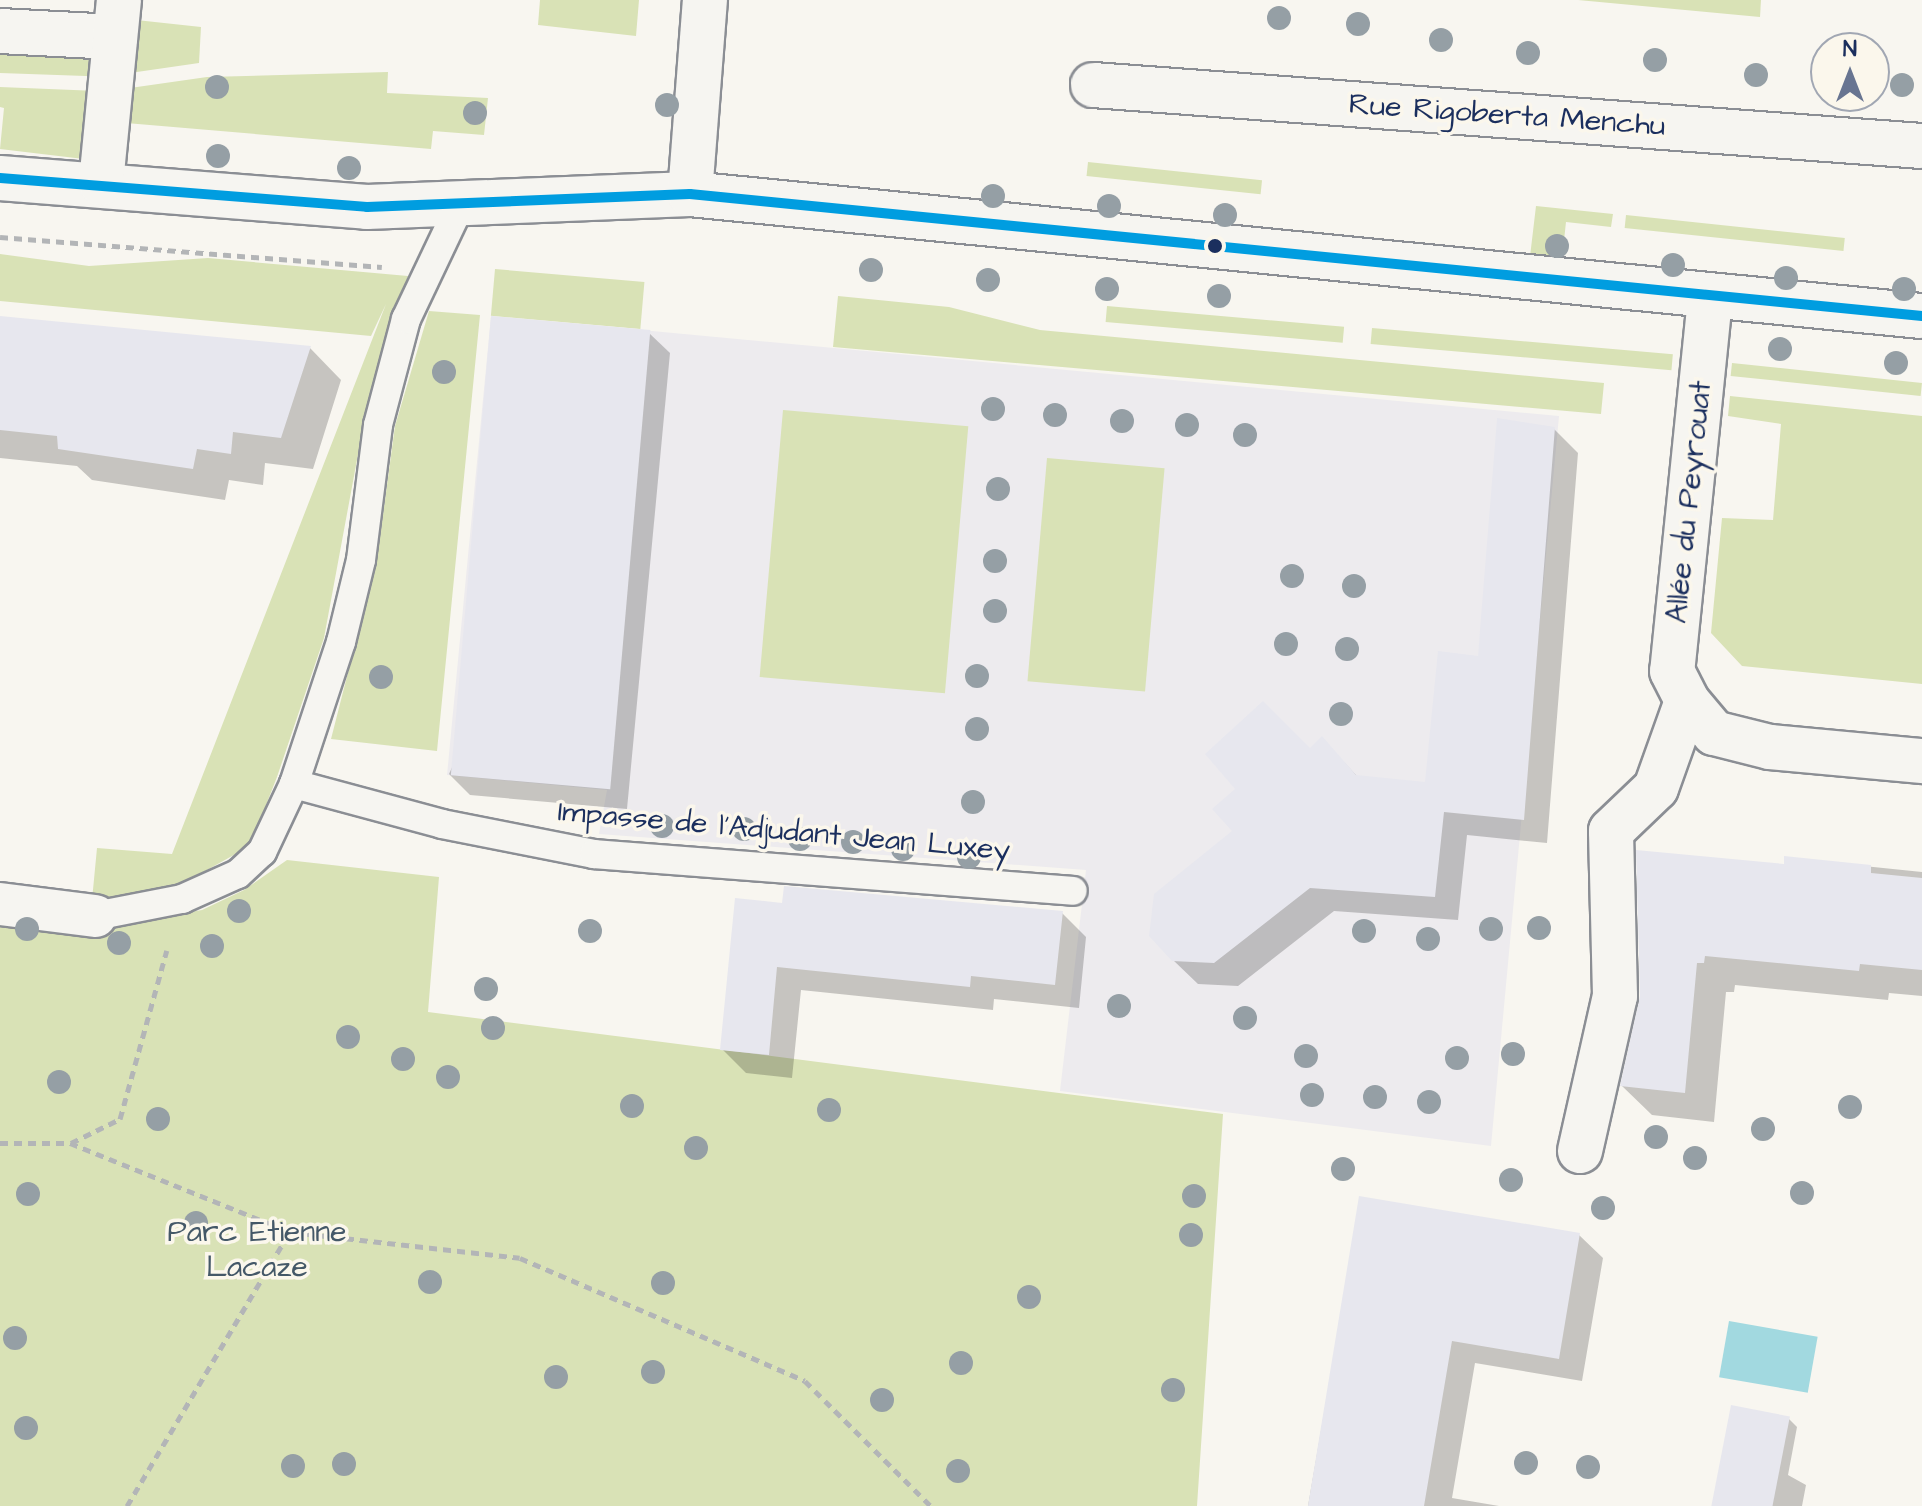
<!DOCTYPE html>
<html>
<head>
<meta charset="utf-8">
<style>
  body { margin:0 }
  #map { position:relative; width:1922px; height:1506px; overflow:hidden; background:#f8f6f0; font-family:"Architects Daughter",sans-serif }
  div>[style] { position:absolute }
  .built>* { inset:0; background:#edebee }
  .green>* { inset:0; background:#d9e2b6; transform-origin:0 0 }
  .water>* { inset:0; background:#a2d9e0; transform-origin:0 0 }
  .shadow>* { inset:0; background:#0003 }
  .building>* { inset:0; background:#e7e7ee; transform-origin:0 0 }
  .path>* { height:5px; margin-top:-2.5px; transform-origin:0; background:repeating-linear-gradient(90deg,#b3b5b7 0 8px,transparent 0 14px) }
  .roads { filter:drop-shadow(2px 0 #8b8e94) drop-shadow(-2px 0 #8b8e94) drop-shadow(0 2px #8b8e94) drop-shadow(0 -2px #8b8e94) }
  .service>* { height:28px; margin:-14px; padding:0 14px; transform-origin:14px; border-radius:14px; background:#f6f5f1 }
  .pedestrian>* { height:42px; margin:-21px; padding:0 21px; transform-origin:21px; border-radius:21px; background:#f6f5f1 }
  .minor>* { height:44px; margin:-22px; padding:0 22px; transform-origin:22px; border-radius:22px; background:#f6f5f1 }
  .bus-1>* { height:10px; margin:-5px; padding:0 5px; transform-origin:5px; border-radius:5px; background:#009de0 }
  .trees>* { width:24px; height:24px; margin:-12px; border-radius:50%; background:#959fa5 }
  .dots>* { width:22px; height:22px; translate:-50% -50%; box-sizing:border-box; border:4px solid #fbf7ec; border-radius:50% }
  span { translate:-50% -50%; white-space:nowrap; text-align:center; line-height:1.15; -webkit-text-stroke:7px #fbf7ec; paint-order:stroke }
  .street-label { font-size:30px; color:#1b2f5e }
  .park-label { font-size:30px; color:#445868 }
  .north { position:absolute; left:1810px; top:32px; width:80px; height:80px; box-sizing:border-box; background:#fbf7ec; border:2px solid #a1a7b3; border-radius:50%; rotate:0deg; font-size:22px; font-weight:700; line-height:32px; text-align:center; color:#1b2f5e }
  .north::after { content:''; display:block; margin:auto; width:28px; height:36px; background:#687591; clip-path:polygon(50% 0,100% 100%,50% 72%,0 100%) }
</style>
</head>
<body>
<div id="map">
  <div class="built">
    <div style="clip-path:polygon(491px 316px,1559px 416px,1491px 1146px,1060px 1091px,1086px 870px,599px 834px,607px 790px,447px 775px)"></div>
  </div>
  <div class="green">
    <div style="clip-path:polygon(540px 0,639px 0,636px 36px,538px 25px)"></div>
    <div style="clip-path:polygon(1578px 0,1761px 0,1760px 17px)"></div>
    <div style="clip-path:polygon(127px 19px,201px 27px,199px 63px,123px 74px)"></div>
    <div style="left:0;top:45px;width:101px;height:28px;rotate:2deg"></div>
    <div style="clip-path:polygon(388px 72px,387px 93px,488px 98px,484px 135px,433px 131px,431px 149px,126px 123px,130px 88px,207px 77px)"></div>
    <div style="clip-path:polygon(0 87px,98px 91px,92px 160px,0 149px,4px 108px,0 107px)"></div>
    <div style="left:1088px;top:162px;width:175px;height:14px;rotate:6deg"></div>
    <div style="clip-path:polygon(1536px 206px,1613px 214px,1611px 227px,1566px 222px,1561px 268px,1529px 265px)"></div>
    <div style="left:1626px;top:215px;width:220px;height:13px;rotate:6deg"></div>
    <div style="clip-path:polygon(0 254px,89px 266px,208px 258px,408px 276px,364px 422px,324px 638px,277px 777px,250px 846px,180px 885px,92px 900px,97px 848px,172px 854px,386px 304px,371px 336px,0 301px)"></div>
    <div style="left:495px;top:269px;width:150px;height:47px;rotate:5deg"></div>
    <div style="clip-path:polygon(838px 296px,949px 307px,1040px 330px,1604px 383px,1601px 414px,833px 347px)"></div>
    <div style="left:1107px;top:306px;width:238px;height:16px;rotate:5deg"></div>
    <div style="clip-path:polygon(429px 311px,480px 315px,437px 751px,331px 739px,377px 559px,395px 426px)"></div>
    <div style="left:1372px;top:328px;width:302px;height:16px;rotate:5deg"></div>
    <div style="left:1732px;top:363px;width:191px;height:13px;rotate:6deg"></div>
    <div style="clip-path:polygon(1730px 396px,1922px 416px,1922px 684px,1742px 666px,1711px 633px,1722px 518px,1773px 520px,1781px 424px,1728px 416px)"></div>
    <div style="left:783px;top:410px;width:186px;height:268px;rotate:5deg"></div>
    <div style="left:1047px;top:458px;width:118px;height:224px;rotate:5deg"></div>
    <div style="clip-path:polygon(287px 860px,439px 877px,428px 1012px,1223px 1114px,1197px 1506px,0 1506px,0 918px,92px 929px,202px 910px,244px 890px)"></div>
  </div>
  <div class="water">
    <div style="left:1729px;top:1321px;width:90px;height:57px;rotate:10deg"></div>
  </div>
  <div class="shadow">
    <div style="clip-path:polygon(0 318px,310px 348px,341px 380px,313px 469px,265px 463px,263px 485px,229px 480px,225px 500px,92px 480px,77px 466px,0 458px)"></div>
    <div style="clip-path:polygon(649px 333px,670px 353px,627px 809px,470px 795px,449px 774px)"></div>
    <div style="clip-path:polygon(1499px 420px,1554px 429px,1578px 453px,1547px 843px,1467px 835px,1458px 920px,1334px 911px,1238px 986px,1198px 984px,1173px 960px,1235px 832px,1322px 739px,1358px 777px,1427px 784px,1480px 658px)"></div>
    <div style="clip-path:polygon(1786px 858px,1922px 872px,1922px 996px,1889px 993px,1888px 1000px,1735px 985px,1734px 992px,1726px 992px,1714px 1122px,1652px 1115px,1622px 1086px,1642px 996px,1785px 866px)"></div>
    <div style="clip-path:polygon(784px 906px,1062px 913px,1086px 937px,1079px 1008px,994px 999px,993px 1010px,801px 990px,792px 1078px,746px 1073px,722px 1049px)"></div>
    <div style="clip-path:polygon(1361px 1198px,1579px 1235px,1603px 1258px,1582px 1381px,1475px 1363px,1452px 1498px,1499px 1506px,1308px 1506px)"></div>
    <div style="clip-path:polygon(1789px 1419px,1797px 1427px,1788px 1475px,1806px 1485px,1802px 1506px,1714px 1506px)"></div>
  </div>
  <div class="building">
    <div style="clip-path:polygon(0 316px,311px 346px,281px 438px,233px 432px,231px 454px,197px 449px,193px 469px,58px 449px,57px 436px,0 430px)"></div>
    <div style="left:491px;top:316px;width:160px;height:461px;rotate:5deg"></div>
    <div style="clip-path:polygon(1497px 418px,1555px 427px,1524px 820px,1444px 812px,1435px 897px,1310px 888px,1214px 963px,1172px 961px,1149px 936px,1154px 894px,1232px 831px,1212px 809px,1235px 789px,1205px 754px,1263px 701px,1310px 748px,1322px 736px,1356px 775px,1425px 782px,1438px 651px,1478px 656px)"></div>
    <div style="clip-path:polygon(1636px 850px,1784px 864px,1784px 856px,1871px 865px,1871px 873px,1922px 878px,1922px 970px,1860px 964px,1859px 971px,1705px 956px,1704px 963px,1697px 963px,1685px 1093px,1620px 1086px,1640px 996px)"></div>
    <div style="clip-path:polygon(784px 886px,1063px 911px,1055px 985px,971px 976px,970px 987px,777px 967px,769px 1055px,720px 1050px,735px 898px,782px 903px)"></div>
    <div style="clip-path:polygon(1359px 1196px,1580px 1233px,1559px 1359px,1452px 1341px,1424px 1506px,1308px 1506px)"></div>
    <div style="left:1731px;top:1405px;width:60px;height:103px;rotate:11deg"></div>
  </div>
  <div class="path">
    <div style="left:0;top:237px;width:383px;rotate:4.5deg"></div>
    <div style="left:0;top:1143px;width:70px"></div>
    <div style="left:70px;top:1143px;width:237px;rotate:22deg"></div>
    <div style="left:290px;top:1232px;width:231px;rotate:6.4deg"></div>
    <div style="left:520px;top:1258px;width:310px;rotate:23.3deg"></div>
    <div style="left:805px;top:1381px;width:177px;rotate:44.8deg"></div>
    <div style="left:71px;top:1143px;width:55px;rotate:-26.1deg"></div>
    <div style="left:120px;top:1119px;width:175px;rotate:-74.5deg"></div>
    <div style="left:127px;top:1506px;width:319px;rotate:-59.3deg"></div>
  </div>
  <div class="roads">
    <div class="service">
      <div style="left:294px;top:784px;width:153px;rotate:15.1deg"></div>
      <div style="left:442px;top:824px;width:155px;rotate:11.2deg"></div>
      <div style="left:594px;top:854px;width:480px;rotate:4.4deg"></div>
      <div style="left:95px;top:916px;width:89px;rotate:-11.1deg"></div>
      <div style="left:182px;top:899px;width:61px;rotate:-24.1deg"></div>
      <div style="left:238px;top:874px;width:33px;rotate:-43deg"></div>
      <div style="left:262px;top:852px;width:75px;rotate:-64.8deg"></div>
      <div style="left:294px;top:784px;width:150px;rotate:-71.7deg"></div>
      <div style="left:341px;top:642px;width:84px;rotate:-76.3deg"></div>
      <div style="left:361px;top:560px;width:136px;rotate:-82.8deg"></div>
      <div style="left:378px;top:425px;width:110px;rotate:-75.2deg"></div>
      <div style="left:406px;top:319px;width:128px;rotate:-64.6deg"></div>
    </div>
    <div class="pedestrian">
      <div style="left:0;top:904px;width:96px;rotate:7.2deg"></div>
    </div>
    <div class="minor">
      <div style="left:0;top:31px;width:115px;rotate:3deg"></div>
      <div style="left:1093px;top:85px;width:831px;rotate:4.21deg"></div>
      <div style="left:0;top:178px;width:368px;rotate:4.5deg"></div>
      <div style="left:367px;top:207px;width:323px;rotate:-2.3deg"></div>
      <div style="left:690px;top:194px;width:1238px;rotate:5.66deg"></div>
      <div style="left:101px;top:183px;width:184px;rotate:-84.4deg"></div>
      <div style="left:690px;top:194px;width:195px;rotate:-85.6deg"></div>
      <div style="left:1710px;top:299px;width:374px;rotate:95.8deg"></div>
      <div style="left:1672px;top:671px;width:34px;rotate:63deg"></div>
      <div style="left:1687px;top:701px;width:42px;rotate:49.8deg"></div>
      <div style="left:1714px;top:733px;width:58px;rotate:14deg"></div>
      <div style="left:1770px;top:747px;width:153px;rotate:5.3deg"></div>
      <div style="left:1580px;top:1151px;width:159px;rotate:-77.3deg"></div>
      <div style="left:1615px;top:996px;width:165px;rotate:-91.4deg"></div>
      <div style="left:1611px;top:831px;width:62px;rotate:-43.7deg"></div>
      <div style="left:1656px;top:788px;width:92px;rotate:-70.4deg"></div>
    </div>
  </div>
  <div class="bus-1">
    <div style="left:0;top:178px;width:368px;rotate:4.5deg"></div>
    <div style="left:367px;top:207px;width:323px;rotate:-2.3deg"></div>
    <div style="left:690px;top:194px;width:1238px;rotate:5.66deg"></div>
  </div>
  <div class="trees">
    <div style="left:1279px;top:18px"></div>
    <div style="left:1358px;top:24px"></div>
    <div style="left:1441px;top:40px"></div>
    <div style="left:1528px;top:53px"></div>
    <div style="left:1655px;top:60px"></div>
    <div style="left:1756px;top:75px"></div>
    <div style="left:1902px;top:85px"></div>
    <div style="left:217px;top:87px"></div>
    <div style="left:667px;top:105px"></div>
    <div style="left:475px;top:113px"></div>
    <div style="left:218px;top:156px"></div>
    <div style="left:349px;top:168px"></div>
    <div style="left:993px;top:196px"></div>
    <div style="left:1109px;top:206px"></div>
    <div style="left:1225px;top:215px"></div>
    <div style="left:1557px;top:246px"></div>
    <div style="left:1673px;top:265px"></div>
    <div style="left:871px;top:270px"></div>
    <div style="left:1786px;top:278px"></div>
    <div style="left:988px;top:280px"></div>
    <div style="left:1107px;top:289px"></div>
    <div style="left:1904px;top:289px"></div>
    <div style="left:1219px;top:296px"></div>
    <div style="left:1780px;top:349px"></div>
    <div style="left:1896px;top:363px"></div>
    <div style="left:444px;top:372px"></div>
    <div style="left:993px;top:409px"></div>
    <div style="left:1055px;top:415px"></div>
    <div style="left:1122px;top:421px"></div>
    <div style="left:1187px;top:425px"></div>
    <div style="left:1245px;top:435px"></div>
    <div style="left:998px;top:489px"></div>
    <div style="left:995px;top:561px"></div>
    <div style="left:1292px;top:576px"></div>
    <div style="left:1354px;top:586px"></div>
    <div style="left:995px;top:611px"></div>
    <div style="left:1286px;top:644px"></div>
    <div style="left:1347px;top:649px"></div>
    <div style="left:977px;top:676px"></div>
    <div style="left:381px;top:677px"></div>
    <div style="left:1341px;top:714px"></div>
    <div style="left:977px;top:729px"></div>
    <div style="left:973px;top:802px"></div>
    <div style="left:662px;top:826px"></div>
    <div style="left:744px;top:829px"></div>
    <div style="left:800px;top:839px"></div>
    <div style="left:853px;top:842px"></div>
    <div style="left:903px;top:849px"></div>
    <div style="left:969px;top:857px"></div>
    <div style="left:239px;top:911px"></div>
    <div style="left:1539px;top:928px"></div>
    <div style="left:27px;top:929px"></div>
    <div style="left:1491px;top:929px"></div>
    <div style="left:590px;top:931px"></div>
    <div style="left:1364px;top:931px"></div>
    <div style="left:1428px;top:939px"></div>
    <div style="left:119px;top:943px"></div>
    <div style="left:212px;top:946px"></div>
    <div style="left:486px;top:989px"></div>
    <div style="left:1119px;top:1006px"></div>
    <div style="left:1245px;top:1018px"></div>
    <div style="left:493px;top:1028px"></div>
    <div style="left:348px;top:1037px"></div>
    <div style="left:1513px;top:1054px"></div>
    <div style="left:1306px;top:1056px"></div>
    <div style="left:1457px;top:1058px"></div>
    <div style="left:403px;top:1059px"></div>
    <div style="left:448px;top:1077px"></div>
    <div style="left:59px;top:1082px"></div>
    <div style="left:1312px;top:1095px"></div>
    <div style="left:1375px;top:1097px"></div>
    <div style="left:1429px;top:1102px"></div>
    <div style="left:632px;top:1106px"></div>
    <div style="left:1850px;top:1107px"></div>
    <div style="left:829px;top:1110px"></div>
    <div style="left:158px;top:1119px"></div>
    <div style="left:1763px;top:1129px"></div>
    <div style="left:1656px;top:1137px"></div>
    <div style="left:696px;top:1148px"></div>
    <div style="left:1695px;top:1158px"></div>
    <div style="left:1343px;top:1169px"></div>
    <div style="left:1511px;top:1180px"></div>
    <div style="left:1802px;top:1193px"></div>
    <div style="left:28px;top:1194px"></div>
    <div style="left:1194px;top:1196px"></div>
    <div style="left:1603px;top:1208px"></div>
    <div style="left:196px;top:1223px"></div>
    <div style="left:1191px;top:1235px"></div>
    <div style="left:430px;top:1282px"></div>
    <div style="left:663px;top:1283px"></div>
    <div style="left:1029px;top:1297px"></div>
    <div style="left:15px;top:1338px"></div>
    <div style="left:961px;top:1363px"></div>
    <div style="left:653px;top:1372px"></div>
    <div style="left:556px;top:1377px"></div>
    <div style="left:1173px;top:1390px"></div>
    <div style="left:882px;top:1400px"></div>
    <div style="left:26px;top:1428px"></div>
    <div style="left:1526px;top:1463px"></div>
    <div style="left:344px;top:1464px"></div>
    <div style="left:293px;top:1466px"></div>
    <div style="left:1588px;top:1467px"></div>
    <div style="left:958px;top:1471px"></div>
  </div>
  <div class="dots">
    <div style="left:1215px;top:246px;background:#1b2f5e"></div>
  </div>
  <div class="street-label">
    <span style="left:1507px;top:115px;rotate:4deg">Rue Rigoberta Menchu</span>
    <span style="left:1689px;top:502px;rotate:-84deg">Allée du Peyrouat</span>
    <span style="left:784px;top:831px;rotate:5deg">Impasse de l'Adjudant Jean Luxey</span>
  </div>
  <div class="park-label">
    <span style="left:257px;top:1249px">Parc Etienne<br>Lacaze</span>
  </div>
  <div class="north">N</div>
</div>
</body>
</html>
